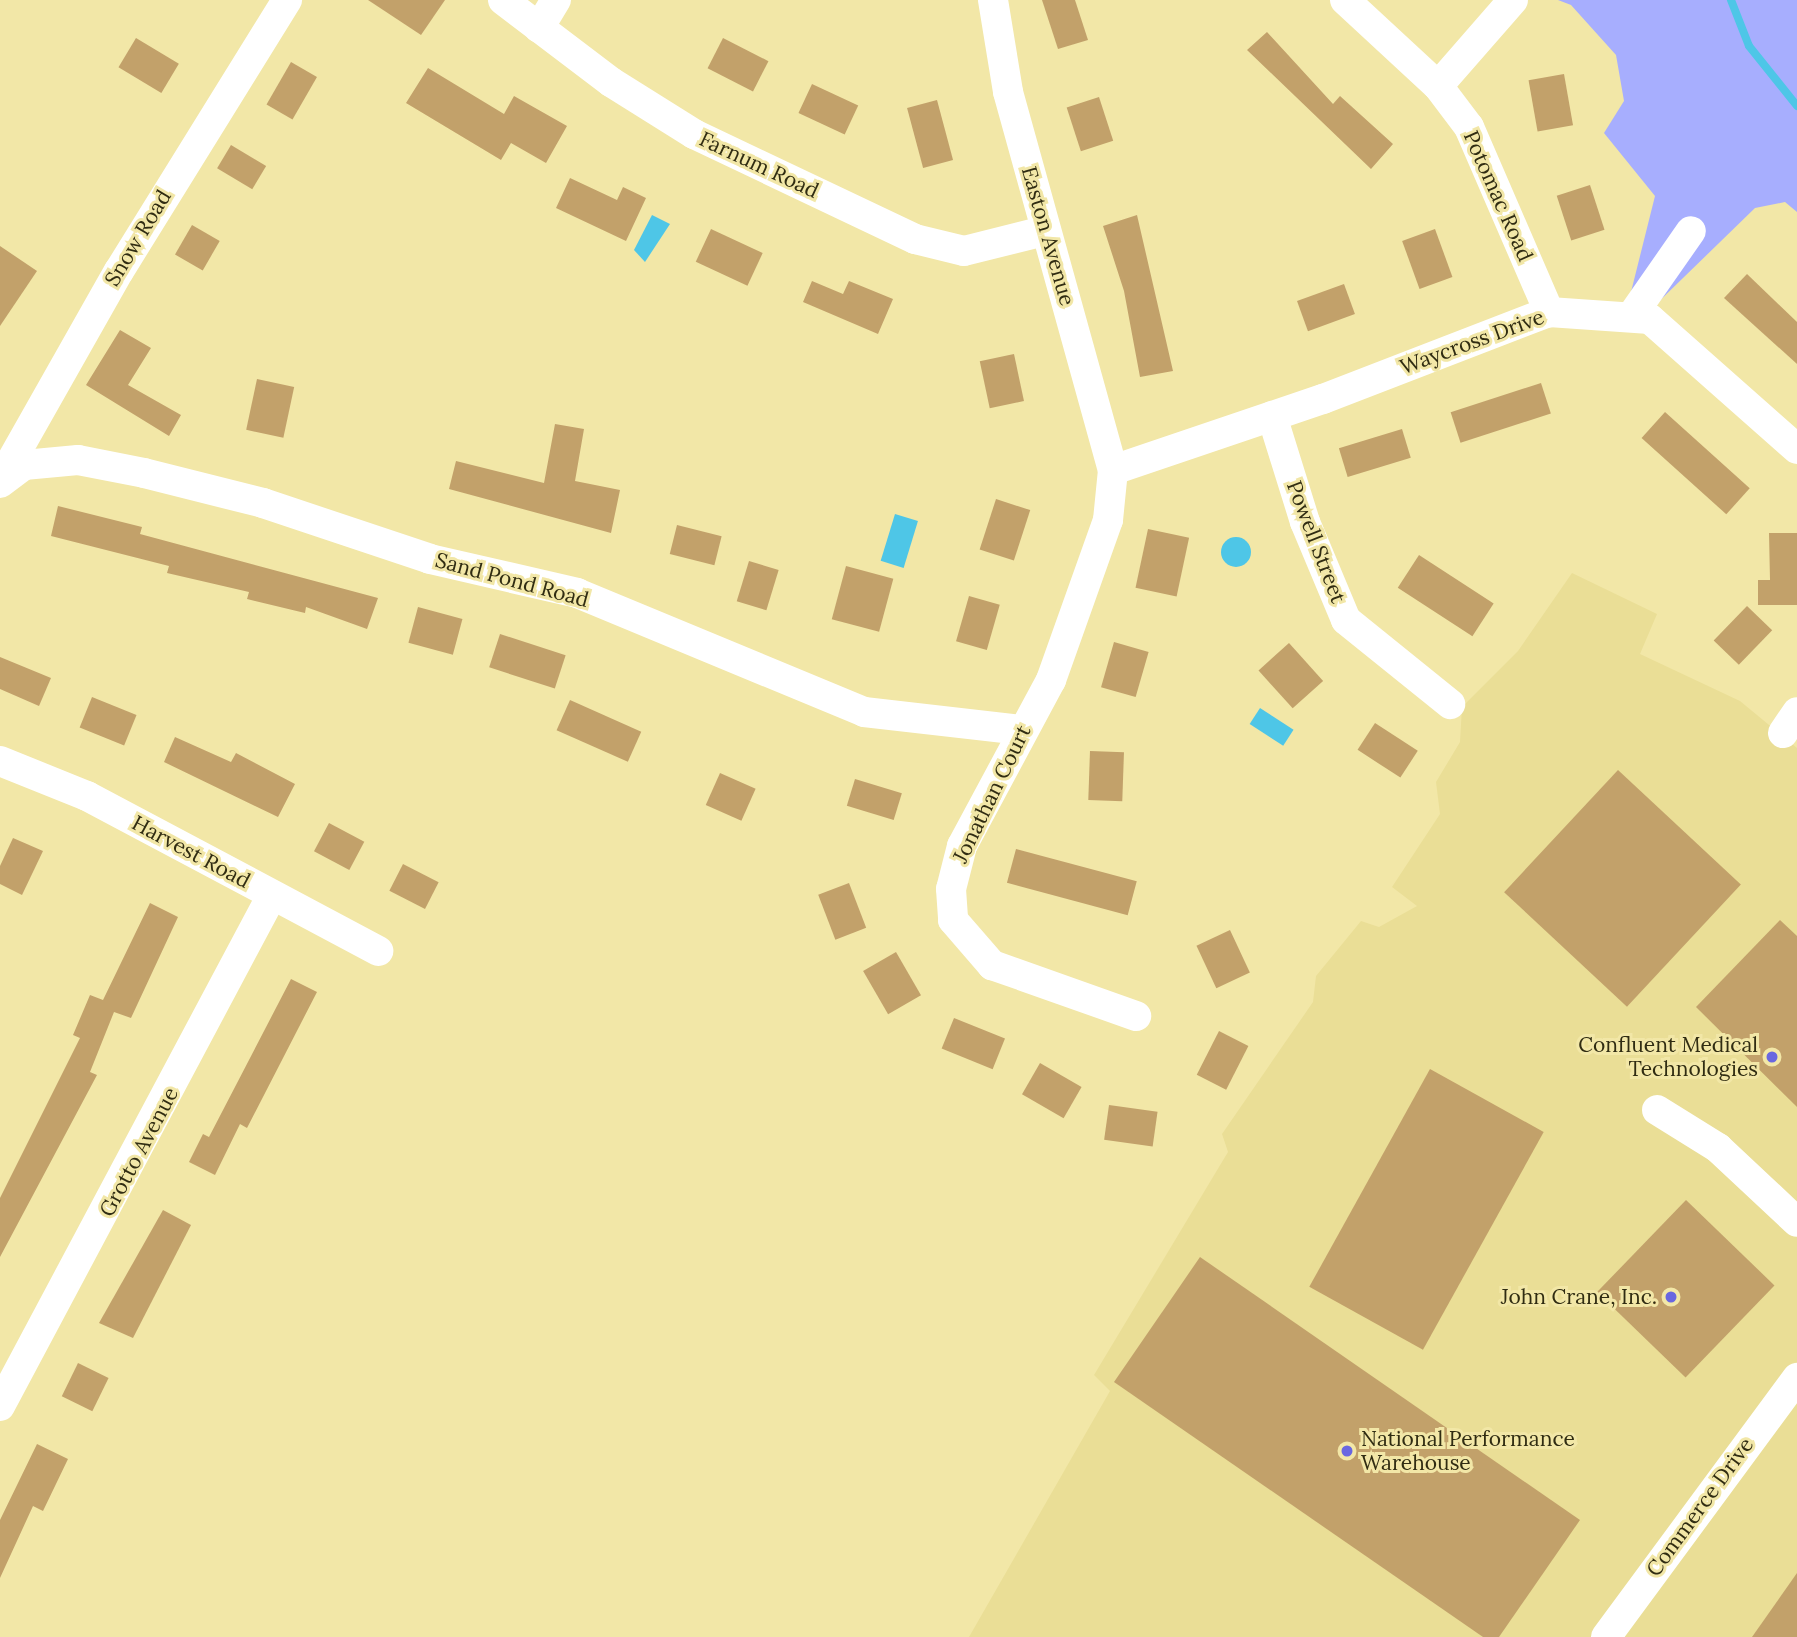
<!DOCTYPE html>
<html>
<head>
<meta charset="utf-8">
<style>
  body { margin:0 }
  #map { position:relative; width:1797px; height:1637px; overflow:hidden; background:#f2e7a7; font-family:Lora,serif }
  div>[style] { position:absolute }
  .built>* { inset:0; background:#eade96 }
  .forest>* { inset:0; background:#a7aefe }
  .water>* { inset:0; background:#4ec6e7; transform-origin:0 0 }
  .round { border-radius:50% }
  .stream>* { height:8px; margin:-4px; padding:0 4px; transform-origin:4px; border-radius:4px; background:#4ec6e7 }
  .building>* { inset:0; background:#c2a16a; transform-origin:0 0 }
  .street>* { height:30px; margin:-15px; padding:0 15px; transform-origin:15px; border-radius:15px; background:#fff }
  .dots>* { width:19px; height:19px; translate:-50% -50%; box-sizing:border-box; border:4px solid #f2e7a7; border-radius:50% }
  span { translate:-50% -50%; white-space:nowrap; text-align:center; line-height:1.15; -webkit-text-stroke:6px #f2e7a7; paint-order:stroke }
  .street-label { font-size:21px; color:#302c12 }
  .poi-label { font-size:21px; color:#302c12 }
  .right { translate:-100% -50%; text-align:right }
  .left { translate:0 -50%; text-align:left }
</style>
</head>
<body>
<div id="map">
  <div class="built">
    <div style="clip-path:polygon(1572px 573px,1657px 614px,1640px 654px,1740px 701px,1797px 748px,1797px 1637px,969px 1637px,1110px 1391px,1094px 1375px,1228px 1152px,1222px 1134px,1313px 1002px,1316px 976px,1361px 921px,1379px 927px,1417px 906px,1392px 887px,1440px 814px,1436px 782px,1460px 742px,1462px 707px,1518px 651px)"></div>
  </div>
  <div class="forest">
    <div style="clip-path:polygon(1558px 0,1797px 0,1797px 212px,1785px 202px,1755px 208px,1646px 314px,1627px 308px,1655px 196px,1604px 133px,1624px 101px,1616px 55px,1571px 5px)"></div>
  </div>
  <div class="water">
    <div style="clip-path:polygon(652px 215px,670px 224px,645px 262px,634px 250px)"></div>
    <div style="left:895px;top:514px;width:24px;height:49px;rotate:17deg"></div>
    <div class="round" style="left:1221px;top:537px;width:30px;height:30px"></div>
    <div style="left:1260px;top:708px;width:40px;height:19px;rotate:33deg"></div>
  </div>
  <div class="stream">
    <div style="left:1731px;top:0;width:49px;rotate:68.6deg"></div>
    <div style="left:1749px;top:46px;width:77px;rotate:51.3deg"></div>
  </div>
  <div class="building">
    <div style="clip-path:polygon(368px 0,445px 0,421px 35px)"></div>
    <div style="clip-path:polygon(1042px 0,1075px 0,1088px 40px,1058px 49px)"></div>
    <div style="clip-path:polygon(1267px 32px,1333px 104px,1340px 96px,1393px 144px,1371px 169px,1247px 50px)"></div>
    <div style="left:136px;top:38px;width:50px;height:34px;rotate:31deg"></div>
    <div style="left:723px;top:38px;width:51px;height:34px;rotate:27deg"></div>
    <div style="left:291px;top:62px;width:30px;height:49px;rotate:30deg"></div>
    <div style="clip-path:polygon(428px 68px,504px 114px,514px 96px,567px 126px,546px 163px,511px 143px,501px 160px,406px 103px)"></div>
    <div style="left:1564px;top:74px;width:52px;height:36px;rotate:80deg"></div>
    <div style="left:812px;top:84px;width:51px;height:32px;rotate:25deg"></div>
    <div style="left:1099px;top:97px;width:46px;height:34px;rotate:72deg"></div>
    <div style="left:937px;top:100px;width:62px;height:31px;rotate:75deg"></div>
    <div style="left:231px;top:145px;width:41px;height:27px;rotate:31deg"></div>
    <div style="clip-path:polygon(570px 178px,617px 200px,623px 187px,646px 198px,626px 241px,556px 208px)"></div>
    <div style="left:1590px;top:185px;width:47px;height:35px;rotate:72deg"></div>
    <div style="clip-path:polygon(1137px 215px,1173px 371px,1140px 377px,1124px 291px,1103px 226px)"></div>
    <div style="left:192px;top:225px;width:32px;height:34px;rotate:30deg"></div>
    <div style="left:711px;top:229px;width:57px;height:36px;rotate:25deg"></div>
    <div style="left:1435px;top:229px;width:51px;height:35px;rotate:70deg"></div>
    <div style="clip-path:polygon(0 246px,37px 271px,0 326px)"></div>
    <div style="clip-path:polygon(1747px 274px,1797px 322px,1797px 364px,1724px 298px)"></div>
    <div style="clip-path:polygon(812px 281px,843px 294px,849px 281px,893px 299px,878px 334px,803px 302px)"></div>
    <div style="left:1344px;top:284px;width:32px;height:50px;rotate:70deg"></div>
    <div style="clip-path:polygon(120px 330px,151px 348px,128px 385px,181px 415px,169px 436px,86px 385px)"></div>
    <div style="left:1014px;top:354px;width:48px;height:35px;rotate:78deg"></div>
    <div style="left:257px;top:379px;width:38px;height:52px;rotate:12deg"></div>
    <div style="left:1541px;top:383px;width:32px;height:95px;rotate:72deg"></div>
    <div style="left:1665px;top:412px;width:114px;height:35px;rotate:42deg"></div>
    <div style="clip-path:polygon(555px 424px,584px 429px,575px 481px,620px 490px,611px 533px,449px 489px,456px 461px,544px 483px)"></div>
    <div style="left:1402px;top:429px;width:30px;height:66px;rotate:73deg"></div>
    <div style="left:996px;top:499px;width:36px;height:53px;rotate:18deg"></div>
    <div style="clip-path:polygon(58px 506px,142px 527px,140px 534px,378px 598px,367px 629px,306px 607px,305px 613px,247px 599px,249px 592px,167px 573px,169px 566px,51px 536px)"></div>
    <div style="left:677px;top:525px;width:46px;height:30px;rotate:14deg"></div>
    <div style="left:1148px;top:529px;width:42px;height:60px;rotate:12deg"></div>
    <div style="clip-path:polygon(1769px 533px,1797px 533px,1797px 605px,1758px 605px,1758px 580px,1770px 580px)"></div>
    <div style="left:1419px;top:555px;width:89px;height:39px;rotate:33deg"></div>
    <div style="left:749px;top:561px;width:31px;height:42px;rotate:17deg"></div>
    <div style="left:846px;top:566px;width:49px;height:55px;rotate:15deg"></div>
    <div style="left:969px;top:596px;width:32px;height:47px;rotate:16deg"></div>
    <div style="left:1747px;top:606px;width:35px;height:48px;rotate:44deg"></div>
    <div style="left:418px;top:607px;width:46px;height:37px;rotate:15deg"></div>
    <div style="left:500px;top:634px;width:69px;height:35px;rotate:18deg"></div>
    <div style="left:1114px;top:642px;width:36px;height:47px;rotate:16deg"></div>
    <div style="left:1289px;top:643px;width:51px;height:41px;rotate:48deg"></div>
    <div style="clip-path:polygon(0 657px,51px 678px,39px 706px,0 689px)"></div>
    <div style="left:92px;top:697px;width:48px;height:33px;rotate:22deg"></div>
    <div style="left:570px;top:700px;width:78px;height:33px;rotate:24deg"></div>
    <div style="left:1375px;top:723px;width:51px;height:32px;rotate:33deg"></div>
    <div style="clip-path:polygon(175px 737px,231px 762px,236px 753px,295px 784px,278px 817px,164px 762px)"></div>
    <div style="left:1090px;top:751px;width:34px;height:49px;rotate:2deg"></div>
    <div style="left:1618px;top:770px;width:168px;height:167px;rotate:43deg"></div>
    <div style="left:720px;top:773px;width:39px;height:35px;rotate:24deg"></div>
    <div style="left:855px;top:779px;width:49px;height:28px;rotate:17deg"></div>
    <div style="left:329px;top:823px;width:40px;height:32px;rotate:28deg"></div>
    <div style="clip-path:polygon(13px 838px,43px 851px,22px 895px,0 884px,0 866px)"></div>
    <div style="left:1016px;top:849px;width:125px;height:35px;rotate:15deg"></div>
    <div style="left:403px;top:864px;width:40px;height:30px;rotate:27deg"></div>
    <div style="left:849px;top:883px;width:48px;height:33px;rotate:69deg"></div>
    <div style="clip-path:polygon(150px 903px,178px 917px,131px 1018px,114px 1012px,90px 1072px,97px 1075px,0 1257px,0 1198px,80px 1038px,73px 1035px,90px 995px,103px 1000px)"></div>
    <div style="clip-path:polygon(1780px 920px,1797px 936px,1797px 1107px,1696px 1007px)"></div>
    <div style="left:1230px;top:930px;width:47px;height:37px;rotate:65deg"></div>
    <div style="left:896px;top:952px;width:50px;height:38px;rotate:60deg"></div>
    <div style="clip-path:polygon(291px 979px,317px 992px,247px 1128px,240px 1124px,215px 1175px,189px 1162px,203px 1134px,209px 1137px)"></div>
    <div style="left:954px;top:1018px;width:55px;height:33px;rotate:22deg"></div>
    <div style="left:1219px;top:1031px;width:33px;height:49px;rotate:27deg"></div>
    <div style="left:1040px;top:1063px;width:48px;height:36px;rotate:30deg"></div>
    <div style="left:1430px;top:1069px;width:130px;height:249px;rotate:29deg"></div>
    <div style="left:1109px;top:1105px;width:49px;height:35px;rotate:8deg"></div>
    <div style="left:1686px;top:1200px;width:123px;height:128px;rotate:44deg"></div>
    <div style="clip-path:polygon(163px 1210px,191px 1225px,133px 1338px,99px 1323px)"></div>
    <div style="clip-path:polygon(1200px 1257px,1580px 1520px,1499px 1637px,1483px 1637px,1114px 1382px)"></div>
    <div style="left:78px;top:1363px;width:34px;height:37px;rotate:26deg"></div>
    <div style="clip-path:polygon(37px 1444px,68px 1459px,43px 1511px,33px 1506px,0 1578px,0 1520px)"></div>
    <div style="clip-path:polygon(1797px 1573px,1797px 1637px,1752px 1637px)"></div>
  </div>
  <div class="street">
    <div style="left:503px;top:0;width:136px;rotate:37.2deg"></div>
    <div style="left:611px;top:82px;width:98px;rotate:32.1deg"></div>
    <div style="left:694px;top:134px;width:245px;rotate:25.4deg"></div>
    <div style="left:915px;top:239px;width:50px;rotate:13.8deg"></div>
    <div style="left:964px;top:251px;width:82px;rotate:-14deg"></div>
    <div style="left:993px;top:0;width:93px;rotate:80.7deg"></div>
    <div style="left:1008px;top:92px;width:392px;rotate:74.5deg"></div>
    <div style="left:1113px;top:470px;width:50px;rotate:95.7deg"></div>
    <div style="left:1108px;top:520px;width:170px;rotate:109.6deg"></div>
    <div style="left:1051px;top:680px;width:188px;rotate:118.2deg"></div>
    <div style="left:962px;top:846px;width:44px;rotate:104.3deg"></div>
    <div style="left:951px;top:889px;width:31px;rotate:86deg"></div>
    <div style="left:953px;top:920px;width:60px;rotate:49.1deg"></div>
    <div style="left:992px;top:965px;width:153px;rotate:19.5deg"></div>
    <div style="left:1345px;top:0;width:127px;rotate:42.8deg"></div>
    <div style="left:1438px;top:86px;width:51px;rotate:52.9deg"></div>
    <div style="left:1469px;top:127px;width:202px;rotate:66.6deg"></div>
    <div style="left:539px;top:28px;width:33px;rotate:-59deg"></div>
    <div style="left:1438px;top:86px;width:114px;rotate:-48.9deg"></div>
    <div style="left:1633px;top:314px;width:101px;rotate:-55.1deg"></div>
    <div style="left:1272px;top:416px;width:111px;rotate:72.7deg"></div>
    <div style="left:1305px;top:522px;width:106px;rotate:67.3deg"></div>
    <div style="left:1346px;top:620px;width:134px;rotate:38.9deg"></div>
    <div style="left:1113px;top:470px;width:222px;rotate:-18.7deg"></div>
    <div style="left:1323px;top:399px;width:242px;rotate:-21.1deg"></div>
    <div style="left:1549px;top:312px;width:101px;rotate:4deg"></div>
    <div style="left:1650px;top:319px;width:196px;rotate:41.5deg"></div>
    <div style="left:0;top:481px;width:241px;rotate:-60.5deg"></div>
    <div style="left:119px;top:271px;width:319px;rotate:-58.2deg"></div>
    <div style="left:0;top:483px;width:30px;rotate:-37deg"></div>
    <div style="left:24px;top:465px;width:54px;rotate:-5.3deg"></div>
    <div style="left:78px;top:460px;width:67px;rotate:11.1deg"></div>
    <div style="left:144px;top:473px;width:123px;rotate:14.1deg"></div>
    <div style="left:263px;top:503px;width:176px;rotate:18.5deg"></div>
    <div style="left:430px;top:559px;width:151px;rotate:13deg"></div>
    <div style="left:577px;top:593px;width:311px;rotate:22.5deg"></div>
    <div style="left:864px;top:712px;width:158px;rotate:6.5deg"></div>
    <div style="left:1783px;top:733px;width:25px;rotate:-56deg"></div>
    <div style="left:0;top:761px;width:94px;rotate:21.9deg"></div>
    <div style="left:87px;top:796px;width:330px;rotate:28deg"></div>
    <div style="left:1657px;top:1110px;width:72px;rotate:31.9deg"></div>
    <div style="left:1718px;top:1148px;width:108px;rotate:43.1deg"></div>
    <div style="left:0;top:1406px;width:579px;rotate:-61.97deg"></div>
    <div style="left:1606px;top:1637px;width:322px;rotate:-53.6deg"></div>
  </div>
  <div class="dots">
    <div style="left:1772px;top:1057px;background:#6967e0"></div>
    <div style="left:1671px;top:1297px;background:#6967e0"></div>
    <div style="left:1347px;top:1451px;background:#6967e0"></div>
  </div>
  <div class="street-label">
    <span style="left:759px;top:165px;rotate:25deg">Farnum Road</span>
    <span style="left:1498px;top:196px;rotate:66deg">Potomac Road</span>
    <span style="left:1048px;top:236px;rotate:74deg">Easton Avenue</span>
    <span style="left:138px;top:238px;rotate:-59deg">Snow Road</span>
    <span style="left:1472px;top:342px;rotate:-20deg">Waycross Drive</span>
    <span style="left:1316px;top:542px;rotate:69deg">Powell Street</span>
    <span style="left:512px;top:580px;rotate:15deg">Sand Pond Road</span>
    <span style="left:992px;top:794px;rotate:-64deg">Jonathan Court</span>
    <span style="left:191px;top:852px;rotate:28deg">Harvest Road</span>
    <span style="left:139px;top:1152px;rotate:-62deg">Grotto Avenue</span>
    <span style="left:1700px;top:1507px;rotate:-54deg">Commerce Drive</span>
  </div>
  <div class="poi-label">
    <span class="right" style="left:1758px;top:1057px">Confluent Medical<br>Technologies</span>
    <span class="right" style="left:1657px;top:1297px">John Crane, Inc.</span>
    <span class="left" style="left:1361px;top:1451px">National Performance<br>Warehouse</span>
  </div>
</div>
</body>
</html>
